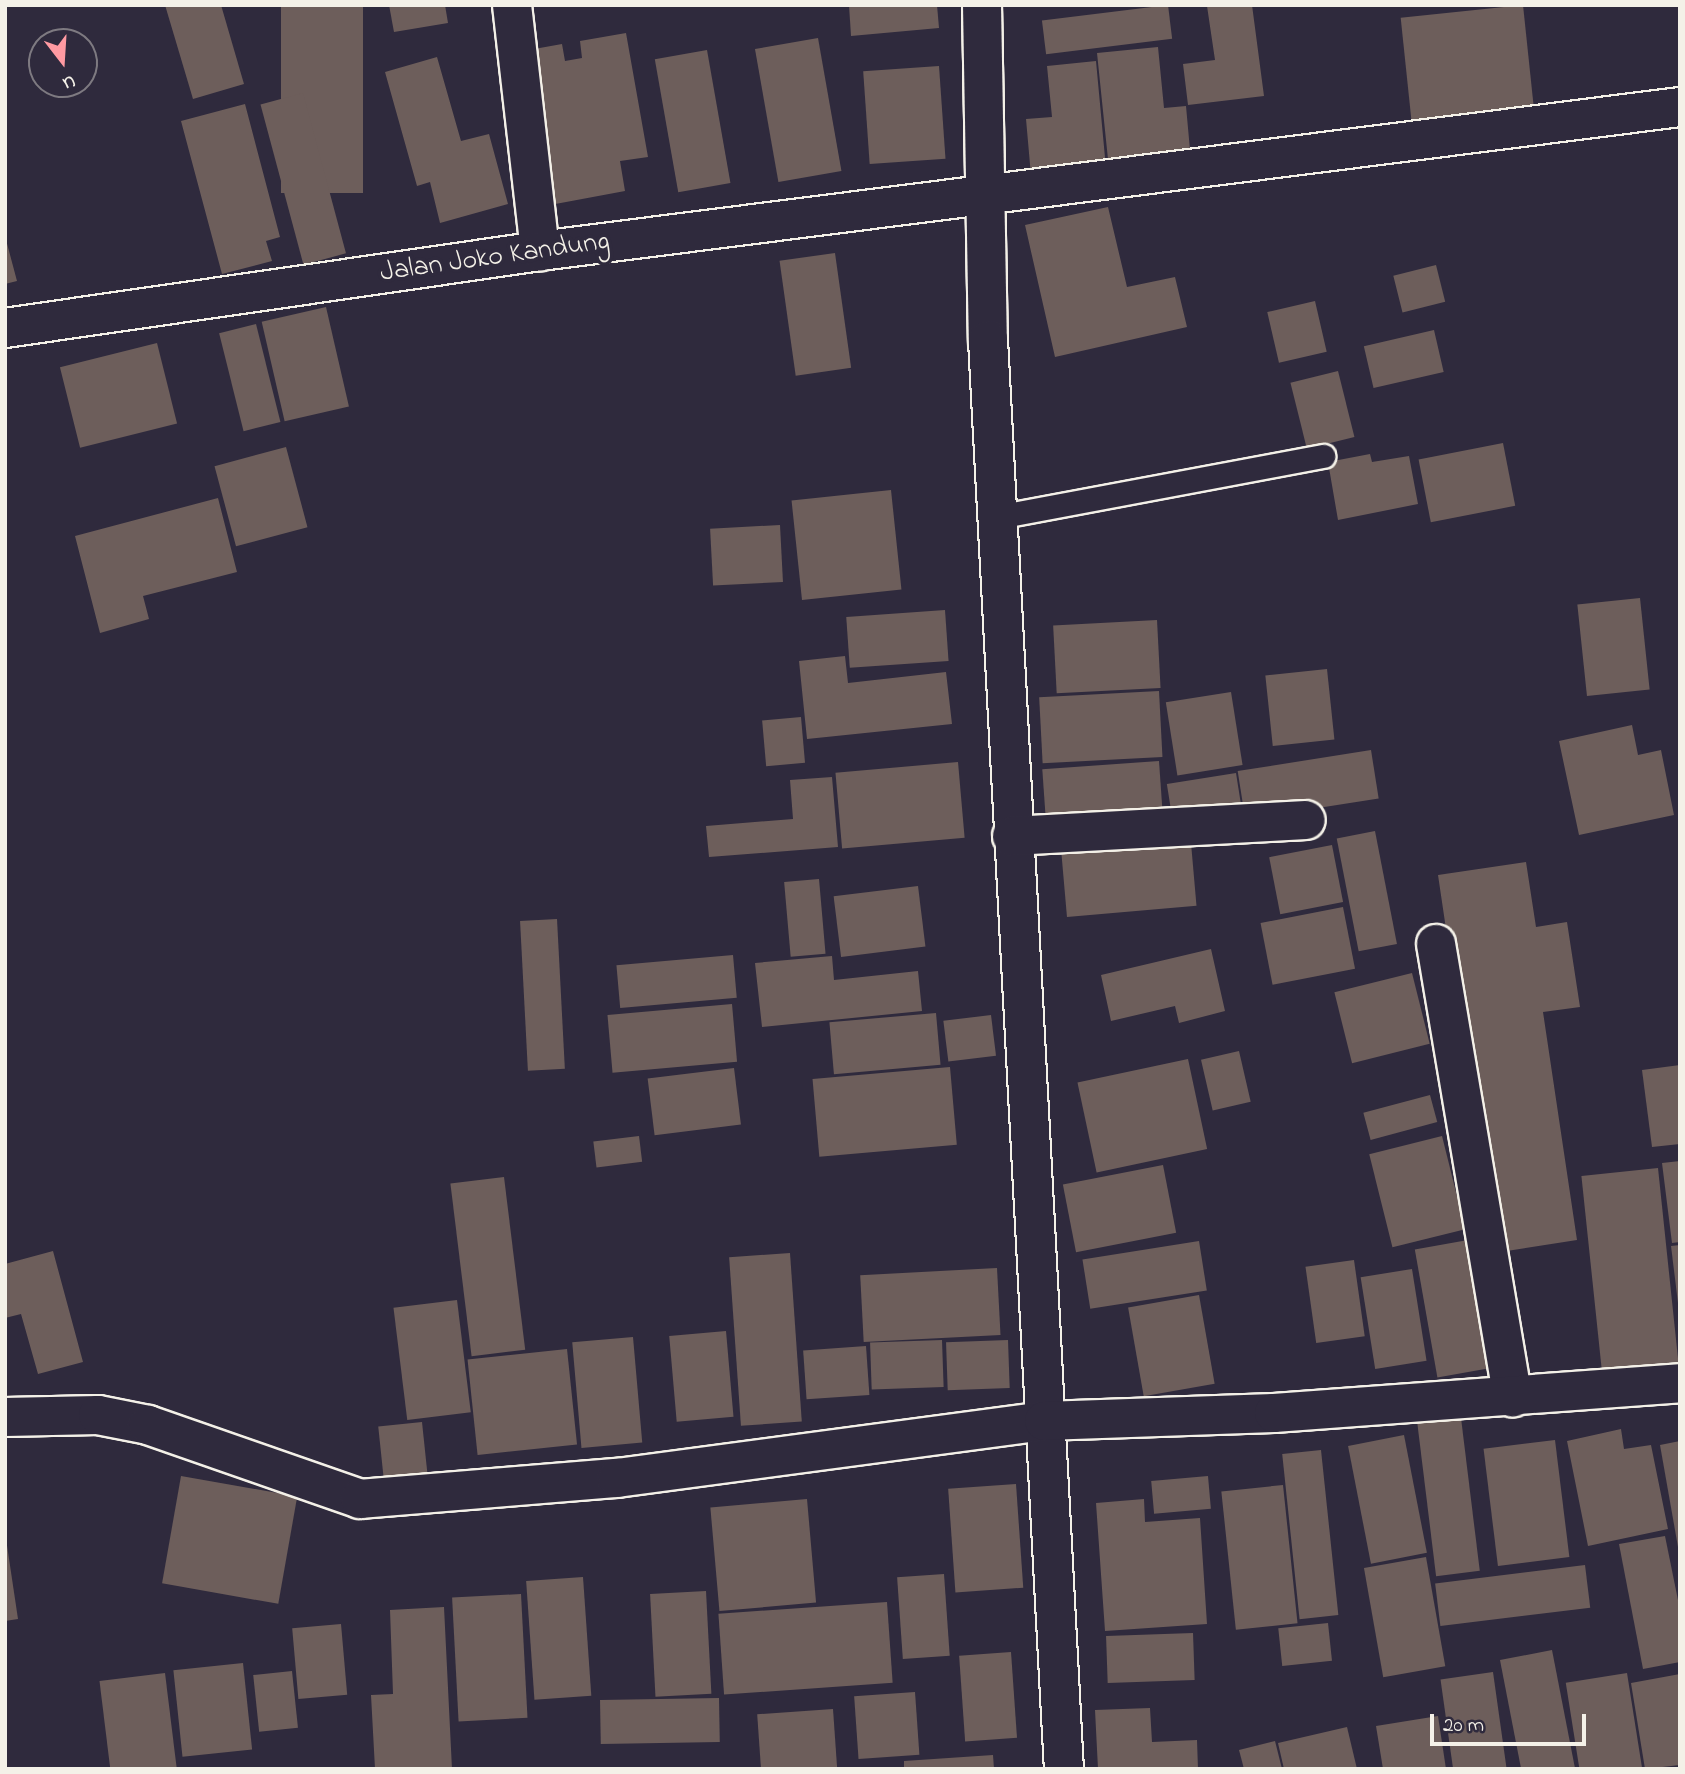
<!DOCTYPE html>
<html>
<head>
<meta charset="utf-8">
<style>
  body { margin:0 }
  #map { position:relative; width:1685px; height:1774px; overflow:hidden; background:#2f2a3d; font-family:"Indie Flower",sans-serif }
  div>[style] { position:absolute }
  .building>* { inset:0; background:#6d5e5b; transform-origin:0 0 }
  .roads { filter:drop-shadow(2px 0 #f4f1e8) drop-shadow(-2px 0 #f4f1e8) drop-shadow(0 2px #f4f1e8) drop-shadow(0 -2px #f4f1e8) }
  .service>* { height:23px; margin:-11.5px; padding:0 11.5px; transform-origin:11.5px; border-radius:11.5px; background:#2f2a3d }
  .minor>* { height:38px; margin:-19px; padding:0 19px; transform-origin:19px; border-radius:19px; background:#2f2a3d }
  span { translate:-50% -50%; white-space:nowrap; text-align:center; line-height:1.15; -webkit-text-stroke:7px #2f2a3d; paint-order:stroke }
  .street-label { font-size:28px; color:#f4f1e8 }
  .frame { position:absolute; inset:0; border:7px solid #f4f1e8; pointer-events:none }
  .north { position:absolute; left:28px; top:28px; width:70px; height:70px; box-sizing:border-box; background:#2f2a3d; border:2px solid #7e7a81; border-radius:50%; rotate:163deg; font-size:19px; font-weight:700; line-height:28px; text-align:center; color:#f4f1e8 }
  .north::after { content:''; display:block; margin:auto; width:24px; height:32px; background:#ff9aa2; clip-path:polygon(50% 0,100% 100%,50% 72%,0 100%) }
  .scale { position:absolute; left:1430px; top:1714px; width:156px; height:32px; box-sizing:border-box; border:4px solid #f4f1e8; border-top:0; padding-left:9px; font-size:21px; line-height:24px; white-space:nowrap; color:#f4f1e8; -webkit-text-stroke:5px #2f2a3d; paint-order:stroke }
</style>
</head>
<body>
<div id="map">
  <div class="building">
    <div style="clip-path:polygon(165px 5px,221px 5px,244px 84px,193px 99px)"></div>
    <div style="left:281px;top:5px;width:82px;height:188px"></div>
    <div style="clip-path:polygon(389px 5px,445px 5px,448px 23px,394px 32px)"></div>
    <div style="clip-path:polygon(849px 5px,937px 5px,939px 28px,851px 36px)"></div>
    <div style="left:1168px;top:5px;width:34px;height:127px;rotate:83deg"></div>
    <div style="clip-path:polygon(1252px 5px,1264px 96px,1188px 105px,1183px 64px,1215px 60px,1207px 6px)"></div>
    <div style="left:1523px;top:5px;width:116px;height:123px;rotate:84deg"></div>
    <div style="clip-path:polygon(626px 33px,648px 157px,620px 161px,625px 191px,550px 205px,523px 51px,562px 44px,565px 61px,582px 58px,580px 41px)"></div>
    <div style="left:818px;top:38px;width:135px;height:64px;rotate:80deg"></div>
    <div style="clip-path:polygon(1158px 47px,1164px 108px,1186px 106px,1191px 161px,1109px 169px,1097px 53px)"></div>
    <div style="left:707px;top:50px;width:135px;height:53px;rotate:80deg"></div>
    <div style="clip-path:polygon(437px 57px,461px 141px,489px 134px,508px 204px,440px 223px,430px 182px,417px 186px,385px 72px)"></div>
    <div style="clip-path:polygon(1096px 61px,1107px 179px,1032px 187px,1026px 119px,1052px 117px,1047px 66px)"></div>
    <div style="left:939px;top:66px;width:93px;height:76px;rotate:86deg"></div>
    <div style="left:303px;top:93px;width:166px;height:44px;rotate:75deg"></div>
    <div style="clip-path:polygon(245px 104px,280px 237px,266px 241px,272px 261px,222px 274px,181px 121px)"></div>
    <div style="clip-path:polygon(1108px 207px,1127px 287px,1175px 277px,1187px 327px,1055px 357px,1025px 225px)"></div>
    <div style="clip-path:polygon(5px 236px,17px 281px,5px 284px)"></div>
    <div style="left:835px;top:253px;width:116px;height:56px;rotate:82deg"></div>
    <div style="left:1436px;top:265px;width:38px;height:44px;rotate:76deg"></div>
    <div style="left:1315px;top:301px;width:52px;height:49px;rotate:77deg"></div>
    <div style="left:326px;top:307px;width:102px;height:66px;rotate:77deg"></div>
    <div style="left:256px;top:324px;width:101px;height:38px;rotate:76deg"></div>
    <div style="left:1434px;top:330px;width:43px;height:72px;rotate:77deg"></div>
    <div style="left:157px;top:343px;width:83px;height:100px;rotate:76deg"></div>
    <div style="left:1338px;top:371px;width:68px;height:49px;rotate:76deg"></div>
    <div style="left:1503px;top:443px;width:64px;height:86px;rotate:79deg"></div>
    <div style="left:286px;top:447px;width:83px;height:74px;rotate:75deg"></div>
    <div style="clip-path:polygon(1370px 454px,1372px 462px,1409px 456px,1418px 504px,1338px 520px,1328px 462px)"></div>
    <div style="left:891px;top:490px;width:100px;height:100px;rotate:84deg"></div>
    <div style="clip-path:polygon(218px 498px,237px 572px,143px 596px,149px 619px,100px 633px,75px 536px)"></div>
    <div style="left:780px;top:525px;width:57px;height:70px;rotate:87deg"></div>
    <div style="left:1640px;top:598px;width:92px;height:63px;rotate:84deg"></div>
    <div style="left:945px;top:610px;width:51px;height:99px;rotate:86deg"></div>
    <div style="left:1157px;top:620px;width:68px;height:104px;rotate:87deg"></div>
    <div style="clip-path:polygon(845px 656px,848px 683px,946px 672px,952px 724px,807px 739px,799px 661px)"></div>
    <div style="left:1327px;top:669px;width:71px;height:62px;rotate:84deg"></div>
    <div style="left:1159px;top:691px;width:66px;height:120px;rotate:87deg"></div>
    <div style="left:1231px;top:692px;width:74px;height:66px;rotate:81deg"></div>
    <div style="left:801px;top:717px;width:46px;height:39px;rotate:85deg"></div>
    <div style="clip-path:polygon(1632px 725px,1638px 755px,1661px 750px,1674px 815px,1579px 835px,1559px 741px)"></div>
    <div style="left:1371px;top:750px;width:49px;height:135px;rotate:81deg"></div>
    <div style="left:1159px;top:761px;width:64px;height:117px;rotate:86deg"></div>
    <div style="left:958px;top:762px;width:76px;height:123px;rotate:85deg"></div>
    <div style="left:1236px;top:773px;width:38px;height:70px;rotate:81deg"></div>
    <div style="clip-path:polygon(832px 777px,838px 847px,709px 857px,706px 826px,793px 819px,790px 780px)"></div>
    <div style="left:1375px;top:831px;width:115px;height:39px;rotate:79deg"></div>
    <div style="left:1191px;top:843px;width:63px;height:130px;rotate:85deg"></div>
    <div style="left:1332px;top:845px;width:58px;height:64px;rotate:79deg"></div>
    <div style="clip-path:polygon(1526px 862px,1536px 927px,1567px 922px,1580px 1007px,1543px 1012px,1577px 1240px,1494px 1253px,1438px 875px)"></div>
    <div style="left:819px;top:879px;width:75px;height:35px;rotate:85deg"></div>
    <div style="left:918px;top:886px;width:61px;height:85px;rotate:83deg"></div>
    <div style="left:1343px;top:907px;width:63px;height:84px;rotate:79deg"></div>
    <div style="left:557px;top:919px;width:150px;height:37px;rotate:87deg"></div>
    <div style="clip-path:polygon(1211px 949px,1225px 1011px,1179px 1023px,1175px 1006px,1111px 1021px,1101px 975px)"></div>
    <div style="left:733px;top:955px;width:43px;height:117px;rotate:85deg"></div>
    <div style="clip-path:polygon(832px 956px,834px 980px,918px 971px,922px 1011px,762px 1027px,755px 963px)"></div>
    <div style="left:1412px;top:973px;width:73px;height:80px;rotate:76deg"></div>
    <div style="left:732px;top:1004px;width:58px;height:125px;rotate:85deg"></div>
    <div style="left:936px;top:1013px;width:52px;height:107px;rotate:85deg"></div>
    <div style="left:991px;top:1015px;width:41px;height:48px;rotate:83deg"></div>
    <div style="left:1239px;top:1051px;width:52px;height:39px;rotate:77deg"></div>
    <div style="left:1188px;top:1059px;width:92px;height:113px;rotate:78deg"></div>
    <div style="clip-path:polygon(1680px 1065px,1680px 1144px,1652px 1147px,1642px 1070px)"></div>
    <div style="left:950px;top:1067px;width:78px;height:138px;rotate:85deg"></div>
    <div style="left:734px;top:1068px;width:57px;height:87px;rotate:83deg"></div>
    <div style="left:1430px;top:1095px;width:28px;height:69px;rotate:75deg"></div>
    <div style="left:639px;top:1136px;width:26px;height:46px;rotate:83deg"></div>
    <div style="left:1442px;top:1136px;width:96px;height:75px;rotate:76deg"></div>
    <div style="clip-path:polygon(1680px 1161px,1680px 1242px,1672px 1243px,1662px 1163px)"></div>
    <div style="left:1163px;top:1165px;width:69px;height:102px;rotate:79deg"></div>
    <div style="left:1658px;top:1168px;width:201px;height:77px;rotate:84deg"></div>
    <div style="left:504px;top:1177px;width:174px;height:54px;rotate:83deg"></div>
    <div style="left:1468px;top:1240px;width:130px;height:54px;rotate:80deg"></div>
    <div style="left:1199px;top:1241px;width:50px;height:118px;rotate:81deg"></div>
    <div style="clip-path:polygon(1680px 1245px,1680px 1303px,1678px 1303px,1671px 1246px)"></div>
    <div style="clip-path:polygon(53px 1251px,83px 1362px,38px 1374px,21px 1314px,5px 1318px,5px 1264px)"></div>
    <div style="left:790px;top:1253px;width:169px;height:61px;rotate:86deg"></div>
    <div style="left:1354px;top:1260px;width:77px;height:49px;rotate:82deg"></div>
    <div style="left:997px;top:1268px;width:67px;height:137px;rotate:87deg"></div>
    <div style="left:1412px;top:1269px;width:93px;height:52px;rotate:81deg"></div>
    <div style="left:1199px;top:1295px;width:90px;height:72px;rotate:80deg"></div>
    <div style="left:457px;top:1300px;width:113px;height:64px;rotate:83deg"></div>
    <div style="left:726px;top:1331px;width:86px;height:57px;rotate:85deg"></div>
    <div style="left:633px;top:1337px;width:106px;height:61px;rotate:85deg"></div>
    <div style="left:942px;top:1340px;width:47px;height:72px;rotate:88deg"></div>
    <div style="left:1008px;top:1340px;width:48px;height:62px;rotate:88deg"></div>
    <div style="left:866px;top:1346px;width:49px;height:63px;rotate:86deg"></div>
    <div style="left:567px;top:1349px;width:96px;height:100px;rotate:84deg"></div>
    <div style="left:1461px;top:1418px;width:154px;height:44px;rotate:83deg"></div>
    <div style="left:422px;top:1422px;width:57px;height:44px;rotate:84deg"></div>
    <div style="clip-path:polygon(1621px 1429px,1624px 1449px,1651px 1445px,1668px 1529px,1588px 1546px,1567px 1441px)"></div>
    <div style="left:1404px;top:1435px;width:120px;height:57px;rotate:79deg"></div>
    <div style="left:1555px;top:1440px;width:118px;height:72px;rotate:83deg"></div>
    <div style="clip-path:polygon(1680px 1441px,1680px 1547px,1678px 1547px,1660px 1445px)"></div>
    <div style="left:1321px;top:1450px;width:166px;height:39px;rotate:84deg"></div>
    <div style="left:181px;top:1476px;width:118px;height:109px;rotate:10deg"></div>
    <div style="left:1208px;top:1476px;width:33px;height:57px;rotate:85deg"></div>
    <div style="left:1016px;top:1484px;width:104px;height:68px;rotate:86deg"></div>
    <div style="left:1283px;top:1485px;width:139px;height:62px;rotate:84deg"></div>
    <div style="left:807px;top:1499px;width:104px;height:97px;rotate:85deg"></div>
    <div style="clip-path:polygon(1144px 1499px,1145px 1522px,1200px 1518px,1207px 1624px,1105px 1631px,1096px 1503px)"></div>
    <div style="clip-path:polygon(5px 1532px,18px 1619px,5px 1621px)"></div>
    <div style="clip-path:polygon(1665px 1536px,1680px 1610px,1680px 1662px,1643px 1669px,1619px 1544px)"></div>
    <div style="left:1426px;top:1557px;width:111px;height:63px;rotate:80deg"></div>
    <div style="left:1585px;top:1565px;width:43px;height:151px;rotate:83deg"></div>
    <div style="left:944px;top:1574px;width:82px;height:47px;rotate:86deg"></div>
    <div style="left:583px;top:1577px;width:119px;height:57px;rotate:86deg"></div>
    <div style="left:706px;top:1591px;width:103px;height:56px;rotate:87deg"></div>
    <div style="left:521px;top:1594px;width:124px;height:69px;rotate:87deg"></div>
    <div style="left:887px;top:1602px;width:81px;height:169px;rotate:86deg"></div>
    <div style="clip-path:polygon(444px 1607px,452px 1769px,375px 1769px,371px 1695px,393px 1694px,390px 1610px)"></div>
    <div style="left:1328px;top:1623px;width:38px;height:50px;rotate:84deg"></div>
    <div style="left:341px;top:1624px;width:71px;height:49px;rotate:85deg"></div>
    <div style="left:1193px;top:1633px;width:47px;height:87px;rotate:88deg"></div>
    <div style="left:1552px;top:1650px;width:121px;height:53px;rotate:79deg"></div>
    <div style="left:1011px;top:1652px;width:86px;height:52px;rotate:86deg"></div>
    <div style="left:243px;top:1663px;width:87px;height:70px;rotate:84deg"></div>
    <div style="left:292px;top:1671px;width:57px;height:39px;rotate:84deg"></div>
    <div style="left:1493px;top:1672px;width:98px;height:53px;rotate:82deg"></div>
    <div style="left:165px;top:1673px;width:97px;height:66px;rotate:83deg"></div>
    <div style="left:1627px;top:1673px;width:97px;height:62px;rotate:81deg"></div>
    <div style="clip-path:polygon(1680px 1674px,1680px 1765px,1645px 1769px,1631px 1683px)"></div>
    <div style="left:915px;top:1692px;width:63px;height:61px;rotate:86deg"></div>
    <div style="left:719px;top:1698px;width:44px;height:119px;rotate:89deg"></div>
    <div style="clip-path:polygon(1150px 1708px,1152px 1742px,1197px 1740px,1198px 1769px,1098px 1769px,1095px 1710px)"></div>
    <div style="left:833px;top:1709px;width:60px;height:76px;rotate:86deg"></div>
    <div style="clip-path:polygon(1438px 1716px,1446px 1769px,1383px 1769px,1376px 1726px)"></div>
    <div style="clip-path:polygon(1347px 1727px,1357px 1769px,1284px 1769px,1278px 1743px)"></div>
    <div style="clip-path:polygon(1275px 1741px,1282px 1769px,1244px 1769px,1239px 1750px)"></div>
    <div style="clip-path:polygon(993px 1755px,994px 1769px,904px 1769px,904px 1761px)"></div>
  </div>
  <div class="roads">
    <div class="service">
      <div style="left:997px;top:517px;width:332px;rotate:-10.6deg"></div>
    </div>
    <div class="minor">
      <div style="left:512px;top:5px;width:248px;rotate:83.5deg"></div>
      <div style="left:982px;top:5px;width:335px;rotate:89deg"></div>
      <div style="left:988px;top:340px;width:1431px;rotate:86.96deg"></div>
      <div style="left:5px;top:328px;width:541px;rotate:-8.19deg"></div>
      <div style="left:540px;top:251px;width:1149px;rotate:-7.2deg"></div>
      <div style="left:1012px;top:836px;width:294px;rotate:-3.1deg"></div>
      <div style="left:1436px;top:944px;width:460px;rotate:80.4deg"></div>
      <div style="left:5px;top:1417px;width:93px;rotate:-1.2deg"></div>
      <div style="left:98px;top:1415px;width:51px;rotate:11.3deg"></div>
      <div style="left:148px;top:1425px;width:225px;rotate:19.2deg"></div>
      <div style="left:360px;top:1499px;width:258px;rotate:-4.7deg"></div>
      <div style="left:617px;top:1478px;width:431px;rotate:-7.6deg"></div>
      <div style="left:1044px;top:1421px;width:230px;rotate:-2deg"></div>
      <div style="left:1274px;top:1413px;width:407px;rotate:-4.2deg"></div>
    </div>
  </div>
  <div class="street-label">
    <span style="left:495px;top:258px;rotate:-8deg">Jalan Joko Kandung</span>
  </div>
  <div class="frame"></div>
  <div class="north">U</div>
  <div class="scale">20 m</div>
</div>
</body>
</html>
